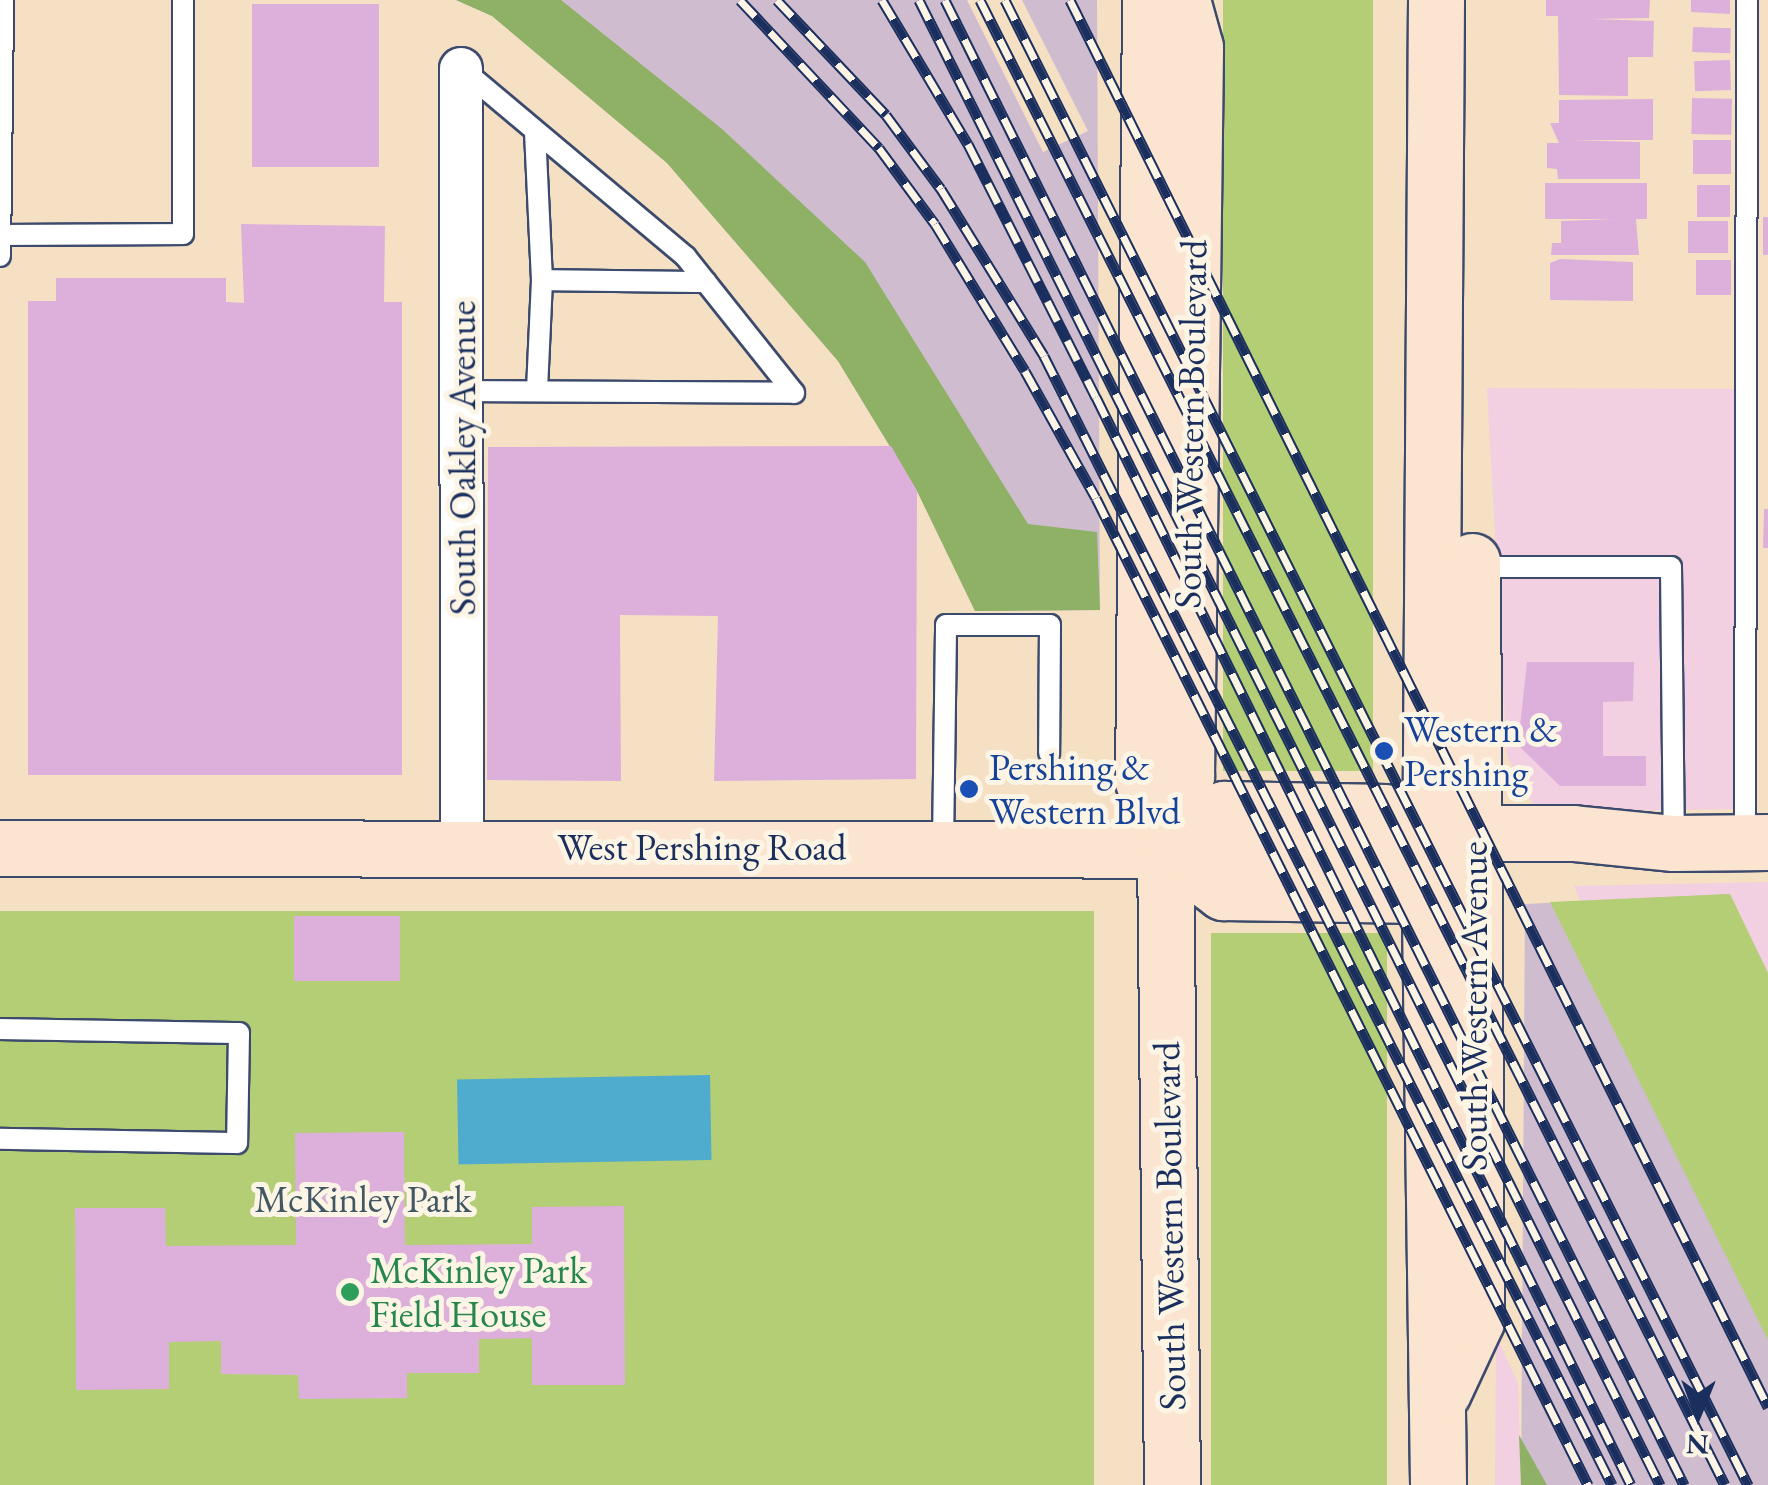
<!DOCTYPE html>
<html>
<head>
<meta charset="utf-8">
<style>
  body { margin:0 }
  #map { position:relative; width:1768px; height:1485px; overflow:hidden; background:#f5e0c4; font-family:"EB Garamond",serif }
  div>[style] { position:absolute }
  .built>* { inset:0; background:#f2cfe1 }
  .industrial>* { inset:0; background:#cfbdcf }
  .green>* { inset:0; background:#b3ce74; transform-origin:0 0 }
  .forest>* { inset:0; background:#8eb166 }
  .water>* { inset:0; background:#4facce; transform-origin:0 0 }
  .building>* { inset:0; background:#ddb0db; transform-origin:0 0 }
  .roads { filter:drop-shadow(2px 0 #3c4a6d) drop-shadow(-2px 0 #3c4a6d) drop-shadow(0 2px #3c4a6d) drop-shadow(0 -2px #3c4a6d) }
  .lane>* { height:20px; margin:-10px; padding:0 10px; transform-origin:10px; border-radius:10px; background:#fff }
  .street>* { height:42px; margin:-21px; padding:0 21px; transform-origin:21px; border-radius:21px; background:#fff }
  .secondary>* { height:55px; margin:-27.5px; padding:0 27.5px; transform-origin:27.5px; border-radius:27.5px; background:#fce5d0 }
  .rail>* { height:11px; margin-top:-5.5px; transform-origin:0; background:repeating-linear-gradient(90deg,#fcf5e5 0 22px,#1b2f5e 0 44px); box-sizing:border-box; border-block:2px solid #1b2f5e }
  .dots>* { width:28px; height:28px; translate:-50% -50%; box-sizing:border-box; border:5px solid #fcf5e5; border-radius:50% }
  span { translate:-50% -50%; white-space:nowrap; text-align:center; line-height:1.15; -webkit-text-stroke:10px #fcf5e5; paint-order:stroke }
  .street-label { font-size:38px; color:#1b2f5e }
  .transit-label { font-size:38px; color:#164399 }
  .left { translate:0 -50%; text-align:left }
  .park-label { font-size:38px; color:#415764 }
  .leisure-label { font-size:38px; color:#27864d }
  .north { position:absolute; left:1648px; top:1365px; width:100px; height:100px; -webkit-text-stroke:8px #fcf5e5; paint-order:stroke; rotate:181deg; font-size:28px; font-weight:700; line-height:40px; text-align:center; color:#1b2f5e }
  .north::after { content:''; display:block; margin:auto; width:35px; height:45px; background:#1b2f5e; clip-path:polygon(50% 0,100% 100%,50% 72%,0 100%) }
</style>
</head>
<body>
<div id="map">
  <div class="built">
    <div style="clip-path:polygon(1487px 388px,1747px 389px,1746px 809px,1537px 812px,1507px 757px)"></div>
    <div style="clip-path:polygon(1768px 882px,1768px 973px,1729px 894px,1581px 902px,1574px 886px)"></div>
    <div style="clip-path:polygon(1496px 1336px,1518px 1382px,1521px 1485px,1495px 1485px)"></div>
  </div>
  <div class="industrial">
    <div style="clip-path:polygon(456px 0,967px 0,1043px 152px,1088px 131px,1022px 0,1097px 0,1100px 610px,975px 611px,917px 491px,838px 361px,667px 163px,492px 16px)"></div>
    <div style="clip-path:polygon(1729px 894px,1768px 973px,1768px 1485px,1521px 1485px,1525px 904px)"></div>
  </div>
  <div class="green">
    <div style="left:1223px;top:0;width:150px;height:771px"></div>
    <div style="clip-path:polygon(1730px 894px,1768px 973px,1768px 1340px,1550px 902px)"></div>
    <div style="left:0;top:911px;width:1094px;height:574px"></div>
    <div style="left:1387px;top:933px;width:552px;height:176px;rotate:90deg"></div>
  </div>
  <div class="forest">
    <div style="clip-path:polygon(456px 0,561px 0,722px 129px,865px 262px,1028px 524px,1097px 532px,1100px 610px,975px 611px,917px 491px,838px 361px,667px 163px,492px 16px)"></div>
    <div style="clip-path:polygon(1519px 1435px,1547px 1485px,1521px 1485px)"></div>
  </div>
  <div class="water">
    <div style="left:710px;top:1075px;width:85px;height:253px;rotate:89deg"></div>
  </div>
  <div class="building">
    <div style="clip-path:polygon(1546px 0,1650px 0,1649px 18px,1591px 19px,1654px 21px,1653px 57px,1628px 57px,1628px 96px,1559px 95px,1558px 16px,1546px 16px)"></div>
    <div style="clip-path:polygon(1691px 0,1730px 0,1730px 14px,1691px 12px)"></div>
    <div style="left:252px;top:4px;width:127px;height:163px"></div>
    <div style="left:1693px;top:27px;width:38px;height:25px;rotate:2deg"></div>
    <div style="left:1730px;top:60px;width:30px;height:36px;rotate:88deg"></div>
    <div style="left:1692px;top:98px;width:40px;height:36px;rotate:1deg"></div>
    <div style="clip-path:polygon(1653px 99px,1653px 140px,1571px 140px,1640px 142px,1640px 179px,1558px 179px,1557px 169px,1547px 168px,1547px 143px,1559px 143px,1550px 123px,1559px 123px,1559px 100px)"></div>
    <div style="left:1693px;top:140px;width:38px;height:34px"></div>
    <div style="clip-path:polygon(1545px 183px,1647px 183px,1647px 219px,1636px 219px,1639px 255px,1551px 255px,1552px 243px,1561px 243px,1561px 221px,1614px 219px,1545px 219px)"></div>
    <div style="left:1730px;top:185px;width:32px;height:33px;rotate:90deg"></div>
    <div style="left:1763px;top:217px;width:5px;height:38px"></div>
    <div style="left:1688px;top:221px;width:40px;height:32px"></div>
    <div style="clip-path:polygon(241px 224px,385px 226px,384px 302px,402px 302px,402px 775px,28px 775px,28px 301px,56px 301px,56px 278px,226px 278px,226px 302px,244px 303px)"></div>
    <div style="clip-path:polygon(1560px 259px,1633px 262px,1633px 301px,1550px 300px,1550px 263px)"></div>
    <div style="left:1696px;top:260px;width:35px;height:35px"></div>
    <div style="clip-path:polygon(891px 446px,917px 491px,916px 779px,714px 781px,718px 616px,620px 615px,621px 781px,487px 780px,488px 447px)"></div>
    <div style="clip-path:polygon(1764px 509px,1768px 509px,1768px 548px,1763px 548px)"></div>
    <div style="clip-path:polygon(1527px 662px,1634px 662px,1633px 701px,1603px 702px,1603px 756px,1646px 756px,1646px 786px,1560px 786px,1518px 745px)"></div>
    <div style="left:400px;top:916px;width:65px;height:106px;rotate:90deg"></div>
    <div style="clip-path:polygon(404px 1132px,405px 1245px,532px 1244px,532px 1207px,624px 1206px,625px 1385px,532px 1385px,532px 1338px,479px 1339px,479px 1373px,407px 1373px,407px 1398px,299px 1399px,298px 1375px,221px 1374px,221px 1341px,169px 1342px,169px 1389px,76px 1390px,75px 1208px,165px 1208px,166px 1246px,296px 1245px,295px 1133px)"></div>
  </div>
  <div class="roads">
    <div class="lane">
      <div style="left:535px;top:132px;width:148px;rotate:87.3deg"></div>
      <div style="left:542px;top:280px;width:111px;rotate:92.6deg"></div>
      <div style="left:2px;top:235px;width:181px;rotate:-0.3deg"></div>
      <div style="left:183px;top:234px;width:234px;rotate:-90deg"></div>
      <div style="left:0;top:256px;width:256px;rotate:-89.3deg"></div>
      <div style="left:542px;top:280px;width:164px;rotate:0.7deg"></div>
      <div style="left:462px;top:391px;width:332px;rotate:0.3deg"></div>
      <div style="left:794px;top:393px;width:174px;rotate:-128.5deg"></div>
      <div style="left:686px;top:257px;width:291px;rotate:-140deg"></div>
      <div style="left:1474px;top:567px;width:197px"></div>
      <div style="left:1671px;top:567px;width:274px;rotate:89.4deg"></div>
      <div style="left:1745px;top:840px;width:840px;rotate:-89.86deg"></div>
      <div style="left:943px;top:845px;width:220px;rotate:-89.2deg"></div>
      <div style="left:946px;top:625px;width:104px"></div>
      <div style="left:1050px;top:625px;width:128px;rotate:90.4deg"></div>
      <div style="left:0;top:1029px;width:239px;rotate:1deg"></div>
      <div style="left:239px;top:1033px;width:110px;rotate:91deg"></div>
      <div style="left:237px;top:1143px;width:237px;rotate:-179deg"></div>
    </div>
    <div class="street">
      <div style="left:461px;top:69px;width:779px;rotate:89.93deg"></div>
    </div>
    <div class="secondary">
      <div style="left:1150px;top:0;width:781px;rotate:90.51deg"></div>
      <div style="left:1143px;top:781px;width:71px;rotate:71.8deg"></div>
      <div style="left:1436px;top:0;width:916px;rotate:90.38deg"></div>
      <div style="left:1430px;top:916px;width:569px;rotate:89.19deg"></div>
      <div style="left:0;top:848px;width:1403px;rotate:0.08deg"></div>
      <div style="left:1403px;top:850px;width:34px;rotate:-30deg"></div>
      <div style="left:1432px;top:833px;width:141px"></div>
      <div style="left:1573px;top:833px;width:101px;rotate:5.7deg"></div>
      <div style="left:1674px;top:843px;width:94px;rotate:-0.6deg"></div>
      <div style="left:1165px;top:848px;width:73px;rotate:37.2deg"></div>
      <div style="left:1223px;top:892px;width:181px;rotate:0.9deg"></div>
      <div style="left:1165px;top:848px;width:71px;rotate:-33.5deg"></div>
      <div style="left:1224px;top:809px;width:162px;rotate:1.1deg"></div>
      <div style="left:1443px;top:1392px;width:78px;rotate:-65.1deg"></div>
      <div style="left:1476px;top:1321px;width:760px;rotate:-90.3deg"></div>
      <div style="left:1172px;top:1485px;width:637px;rotate:-90.63deg"></div>
      <div style="left:1165px;top:848px;width:75px;rotate:-73.7deg"></div>
      <div style="left:1186px;top:776px;width:729px;rotate:-89.29deg"></div>
      <div style="left:1195px;top:47px;width:49px;rotate:-105.5deg"></div>
    </div>
  </div>
  <div class="rail">
    <div style="left:740px;top:0;width:203px;rotate:46.8deg"></div>
    <div style="left:879px;top:148px;width:94px;rotate:53.6deg"></div>
    <div style="left:935px;top:224px;width:172px;rotate:58.5deg"></div>
    <div style="left:1025px;top:371px;width:145px;rotate:60.8deg"></div>
    <div style="left:1096px;top:498px;width:1103px;rotate:63.5deg"></div>
    <div style="left:777px;top:0;width:158px;rotate:46.5deg"></div>
    <div style="left:886px;top:115px;width:92px;rotate:53.4deg"></div>
    <div style="left:941px;top:189px;width:196px;rotate:58.3deg"></div>
    <div style="left:1044px;top:356px;width:1264px;rotate:63.29deg"></div>
    <div style="left:882px;top:0;width:168px;rotate:59.2deg"></div>
    <div style="left:968px;top:144px;width:284px;rotate:63.2deg"></div>
    <div style="left:1096px;top:397px;width:1212px;rotate:63.82deg"></div>
    <div style="left:919px;top:0;width:1660px;rotate:63.48deg"></div>
    <div style="left:945px;top:0;width:1659px;rotate:63.54deg"></div>
    <div style="left:980px;top:0;width:1661px;rotate:63.36deg"></div>
    <div style="left:1005px;top:0;width:1661px;rotate:63.42deg"></div>
    <div style="left:1070px;top:0;width:1571px;rotate:63.61deg"></div>
  </div>
  <div class="dots">
    <div style="left:1384px;top:751px;background:#1a4fb4"></div>
    <div style="left:969px;top:789px;background:#1a4fb4"></div>
    <div style="left:350px;top:1292px;background:#2e9e5b"></div>
  </div>
  <div class="street-label">
    <span style="left:1190px;top:424px;rotate:-89deg">South Western Boulevard</span>
    <span style="left:462px;top:458px;rotate:-90deg">South Oakley Avenue</span>
    <span style="left:702px;top:847px">West Pershing Road</span>
    <span style="left:1474px;top:1006px;rotate:-90deg">South Western Avenue</span>
    <span style="left:1169px;top:1226px;rotate:-91deg">South Western Boulevard</span>
  </div>
  <div class="transit-label">
    <span class="left" style="left:1404px;top:751px">Western &amp;<br>Pershing</span>
    <span class="left" style="left:989px;top:789px">Pershing &amp;<br>Western Blvd</span>
  </div>
  <div class="park-label">
    <span style="left:363px;top:1199px">McKinley Park</span>
  </div>
  <div class="leisure-label">
    <span class="left" style="left:370px;top:1292px">McKinley Park<br>Field House</span>
  </div>
  <div class="north">N</div>
</div>
</body>
</html>
